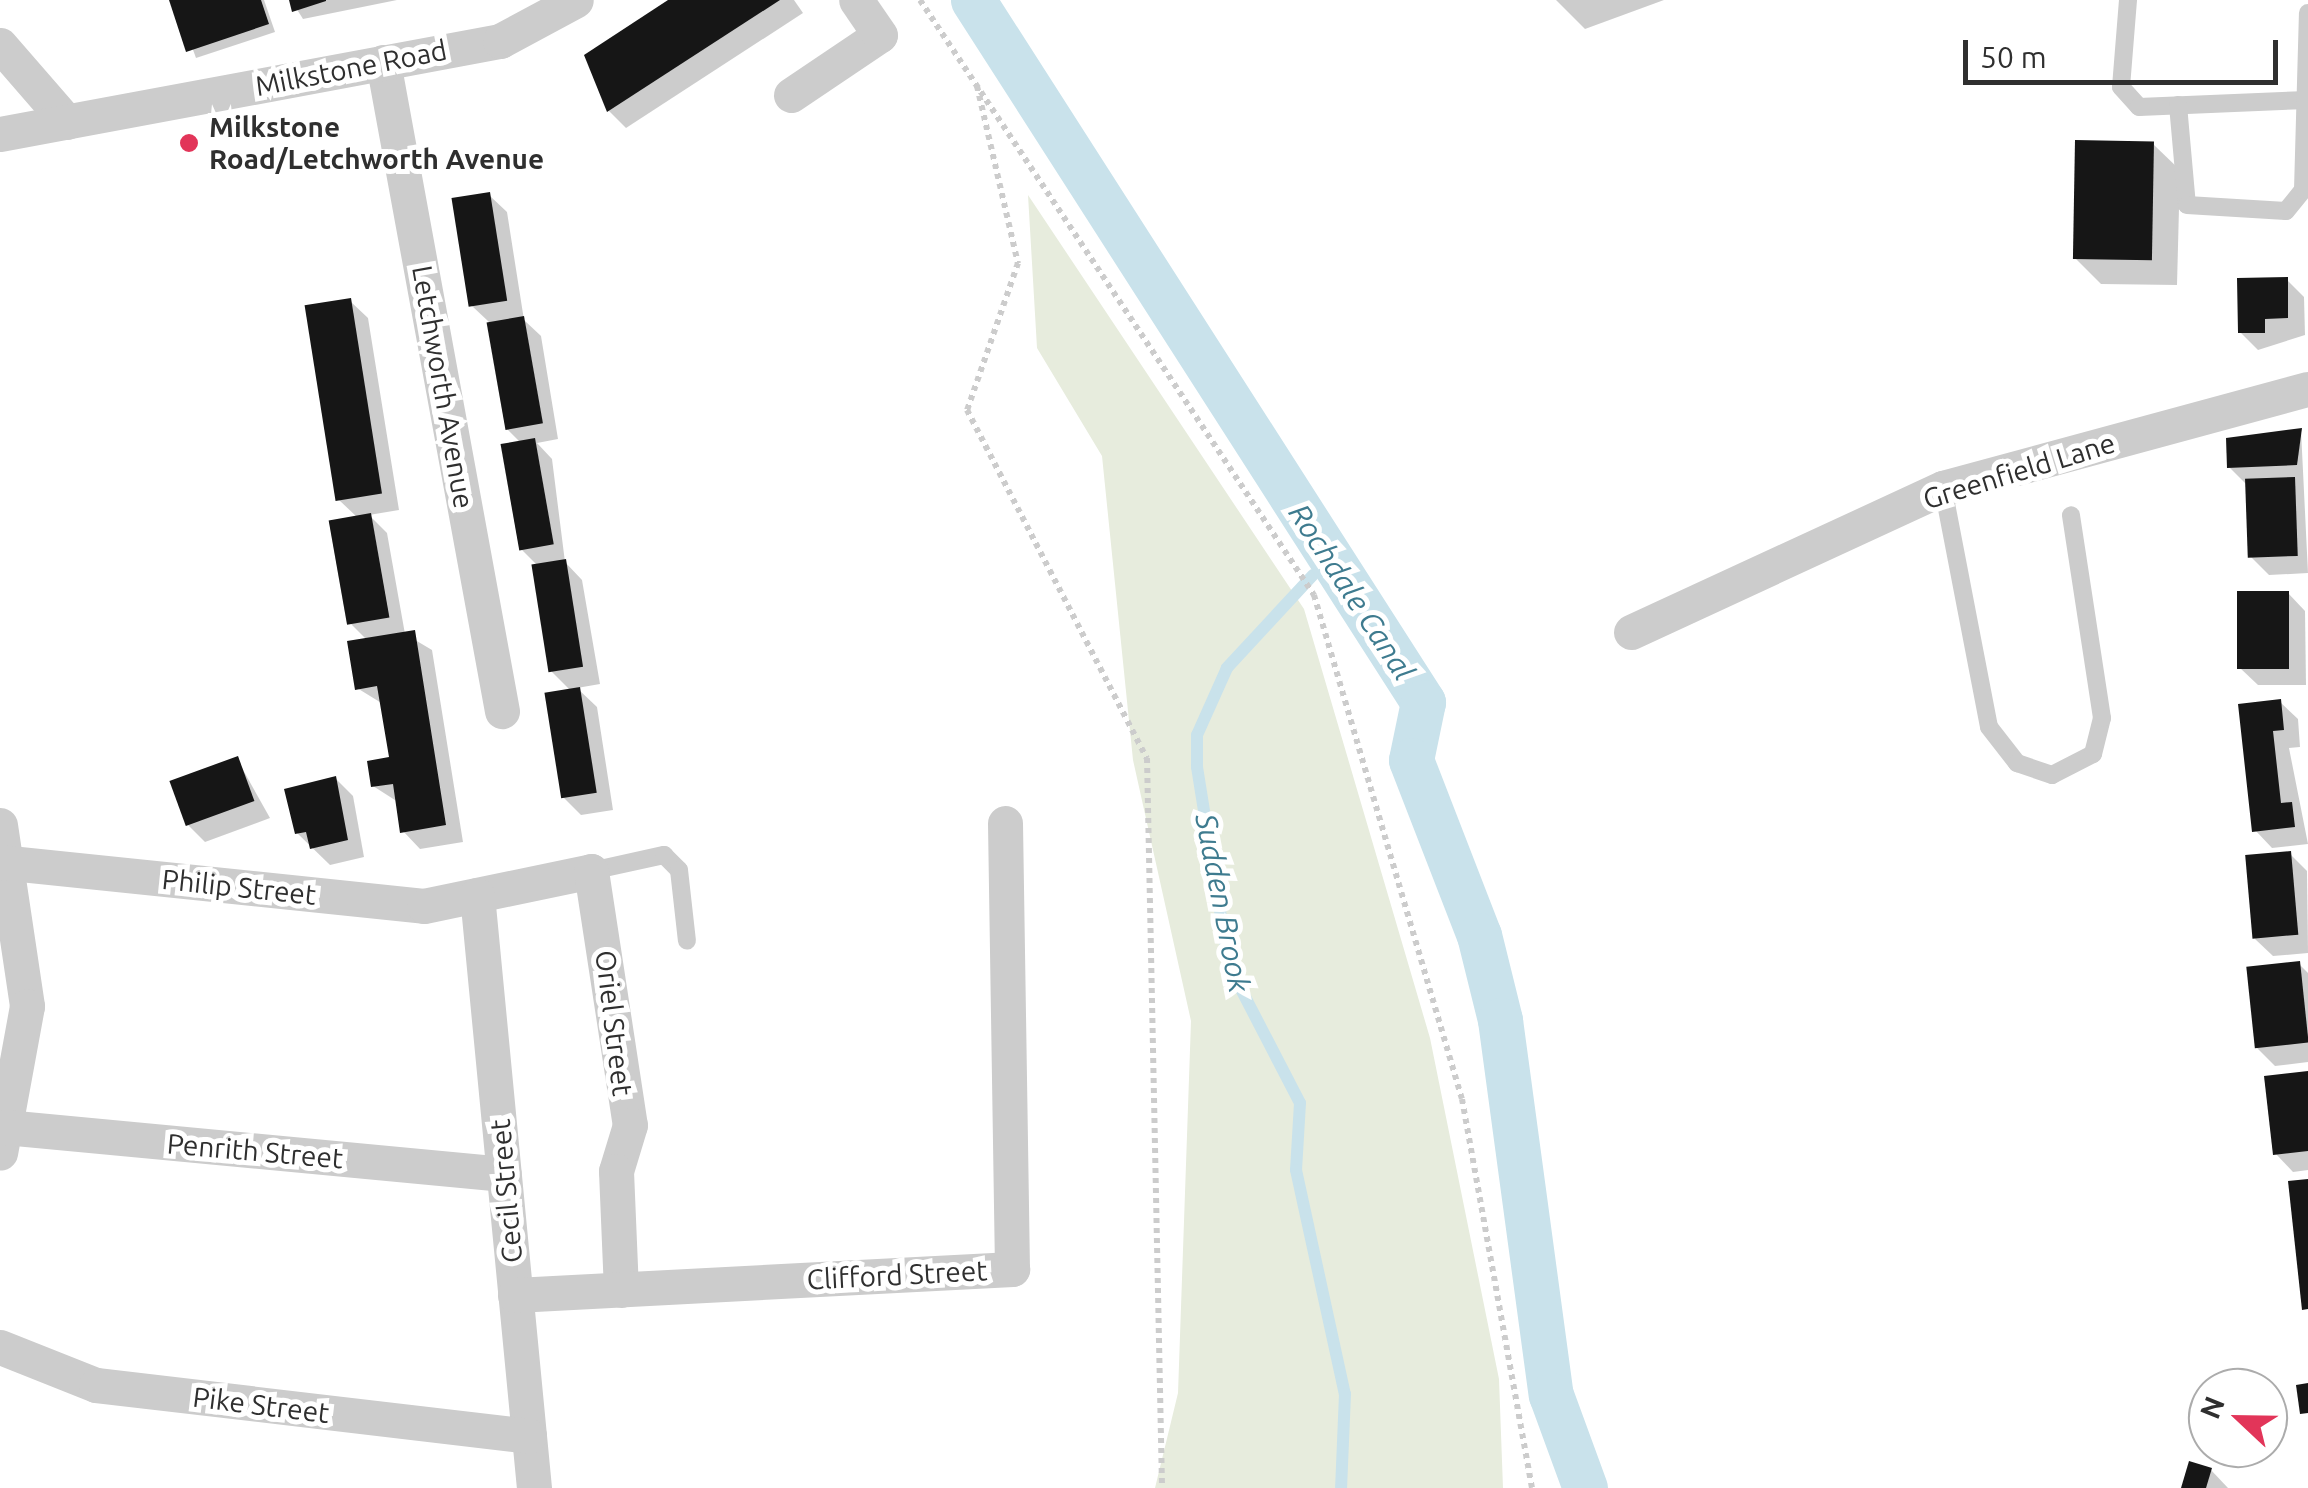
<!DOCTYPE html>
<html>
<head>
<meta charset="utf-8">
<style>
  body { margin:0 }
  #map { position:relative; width:2308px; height:1488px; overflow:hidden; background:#fff; font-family:Ubuntu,sans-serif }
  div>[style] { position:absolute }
  .green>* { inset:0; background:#e7ecdd }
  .shadow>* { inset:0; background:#0003 }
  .stream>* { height:12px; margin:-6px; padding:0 6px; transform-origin:6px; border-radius:6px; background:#c9e2eb }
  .canal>* { height:45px; margin:-22.5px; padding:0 22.5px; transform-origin:22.5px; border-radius:22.5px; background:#c9e2eb }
  .building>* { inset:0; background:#161616; transform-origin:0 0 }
  .path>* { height:6px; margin-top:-3px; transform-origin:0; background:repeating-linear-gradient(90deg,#ccc 0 5px,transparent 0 10px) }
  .lane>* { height:18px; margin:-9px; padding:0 9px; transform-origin:9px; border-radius:9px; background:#ccc }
  .street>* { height:35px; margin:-17.5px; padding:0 17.5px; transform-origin:17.5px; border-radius:17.5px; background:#ccc }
  .dots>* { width:28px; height:28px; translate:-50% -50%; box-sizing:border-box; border:5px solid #fff; border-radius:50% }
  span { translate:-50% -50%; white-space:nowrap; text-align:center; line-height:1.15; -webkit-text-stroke:10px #fff; paint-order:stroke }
  .street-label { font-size:28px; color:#2f2f2f }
  .poi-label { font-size:28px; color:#2f2f2f; font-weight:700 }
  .left { translate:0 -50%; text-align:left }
  .water-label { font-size:30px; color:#3e7b8f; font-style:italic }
  .north { position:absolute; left:2188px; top:1368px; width:100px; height:100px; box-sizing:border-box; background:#fff; border:2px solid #acacac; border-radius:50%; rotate:292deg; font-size:28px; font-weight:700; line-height:40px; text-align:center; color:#2f2f2f }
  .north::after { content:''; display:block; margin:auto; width:35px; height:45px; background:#e23559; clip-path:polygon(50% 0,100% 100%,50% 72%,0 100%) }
  .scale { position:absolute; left:1963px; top:40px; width:315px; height:45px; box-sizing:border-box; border:5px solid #2f2f2f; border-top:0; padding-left:12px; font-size:30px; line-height:35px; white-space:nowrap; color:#2f2f2f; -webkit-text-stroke:8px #fff; paint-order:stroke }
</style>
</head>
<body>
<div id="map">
  <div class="green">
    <div style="clip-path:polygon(1028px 195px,1304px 609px,1430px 1038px,1499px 1379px,1503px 1488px,1155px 1488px,1178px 1393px,1191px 1021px,1133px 760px,1102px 456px,1037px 348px)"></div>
  </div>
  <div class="shadow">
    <div style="clip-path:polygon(175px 0,264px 0,275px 32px,196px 58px)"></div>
    <div style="clip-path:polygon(291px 0,397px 0,303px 19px)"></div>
    <div style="clip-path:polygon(673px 0,794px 0,803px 13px,626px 128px,609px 111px)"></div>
    <div style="clip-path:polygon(1556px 0,1664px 0,1585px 29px)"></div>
    <div style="clip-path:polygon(2153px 144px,2180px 170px,2177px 285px,2101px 284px,2075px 258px)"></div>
    <div style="clip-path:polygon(489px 195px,507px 212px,524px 320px,541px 336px,558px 439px,537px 443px,552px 459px,565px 562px,582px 580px,600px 684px,577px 688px,597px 707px,613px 810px,581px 815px,564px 798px,571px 691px,552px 672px,539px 567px,521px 549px,521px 443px,506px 428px,489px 322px,472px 306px)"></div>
    <div style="clip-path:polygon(2287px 280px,2304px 297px,2305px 335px,2258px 350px,2240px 332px)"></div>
    <div style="clip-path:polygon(350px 301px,368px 318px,399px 510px,369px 515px,387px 533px,405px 634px,432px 650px,463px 842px,420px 849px,403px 831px,398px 802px,373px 786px,391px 759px,383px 704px,357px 688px,367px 640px,350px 623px,358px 518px,339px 500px)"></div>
    <div style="clip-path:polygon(2301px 430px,2308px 573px,2269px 575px,2251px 557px,2248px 486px,2229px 467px)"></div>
    <div style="clip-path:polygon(2288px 593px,2305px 611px,2306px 685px,2258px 685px,2240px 668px)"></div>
    <div style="clip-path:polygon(2280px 702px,2298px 719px,2300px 747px,2289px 748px,2308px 844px,2272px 848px,2255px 830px,2241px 706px)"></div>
    <div style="clip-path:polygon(237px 759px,270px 818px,205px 842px,188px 825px)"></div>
    <div style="clip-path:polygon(336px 779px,353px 796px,364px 857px,330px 865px,297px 833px)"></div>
    <div style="clip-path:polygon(2290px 854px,2307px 871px,2308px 953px,2273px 956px,2255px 939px)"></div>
    <div style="clip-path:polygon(2299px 964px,2308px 973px,2308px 1062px,2275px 1066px,2257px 1048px)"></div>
    <div style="clip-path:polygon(2308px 1073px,2308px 1170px,2293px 1172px,2276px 1154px)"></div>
    <div style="clip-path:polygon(2211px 1470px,2228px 1488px,2184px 1488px)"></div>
  </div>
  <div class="stream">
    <div style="left:1313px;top:575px;width:127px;rotate:132.8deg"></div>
    <div style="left:1227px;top:668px;width:73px;rotate:114.1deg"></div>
    <div style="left:1197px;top:735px;width:32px;rotate:90deg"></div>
    <div style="left:1197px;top:767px;width:202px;rotate:80.9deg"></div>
    <div style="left:1229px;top:966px;width:154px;rotate:62.6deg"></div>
    <div style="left:1300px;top:1103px;width:67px;rotate:93.4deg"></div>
    <div style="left:1296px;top:1170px;width:229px;rotate:77.7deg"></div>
    <div style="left:1345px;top:1394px;width:94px;rotate:92.4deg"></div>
  </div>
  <div class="canal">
    <div style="left:973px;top:0;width:834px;rotate:57.34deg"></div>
    <div style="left:1423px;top:702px;width:59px;rotate:101.7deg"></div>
    <div style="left:1411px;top:760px;width:188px;rotate:68.8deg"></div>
    <div style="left:1479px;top:935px;width:88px;rotate:76.1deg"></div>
    <div style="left:1500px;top:1020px;width:378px;rotate:82.3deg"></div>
    <div style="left:1551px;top:1395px;width:99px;rotate:69.9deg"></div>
  </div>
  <div class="building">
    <div style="clip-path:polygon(169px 0,261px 0,269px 24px,186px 52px)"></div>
    <div style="clip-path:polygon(289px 0,326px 0,326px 1px,292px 12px)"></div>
    <div style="clip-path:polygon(668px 0,780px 0,607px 112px,584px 55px)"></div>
    <div style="left:2075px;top:140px;width:79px;height:119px;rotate:1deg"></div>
    <div style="left:490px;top:192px;width:110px;height:39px;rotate:81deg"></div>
    <div style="clip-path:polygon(2288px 277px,2288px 318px,2265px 319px,2265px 333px,2238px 333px,2237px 278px)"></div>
    <div style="left:351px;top:298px;width:198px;height:47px;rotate:81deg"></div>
    <div style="left:524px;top:316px;width:109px;height:38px;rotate:80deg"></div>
    <div style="clip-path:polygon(2302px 428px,2297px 465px,2227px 468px,2226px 438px)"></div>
    <div style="left:535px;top:438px;width:108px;height:35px;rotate:80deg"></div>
    <div style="left:2295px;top:477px;width:79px;height:50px;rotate:88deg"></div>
    <div style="left:371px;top:513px;width:106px;height:43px;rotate:80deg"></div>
    <div style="left:566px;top:559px;width:109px;height:35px;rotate:81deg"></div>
    <div style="left:2237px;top:591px;width:52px;height:78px"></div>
    <div style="clip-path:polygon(415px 630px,446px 825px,400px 833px,393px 784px,371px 787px,367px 761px,389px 757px,377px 686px,355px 690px,347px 641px)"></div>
    <div style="left:580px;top:687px;width:107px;height:36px;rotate:81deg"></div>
    <div style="clip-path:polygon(2281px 699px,2284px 730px,2273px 731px,2281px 803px,2292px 802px,2295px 827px,2252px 832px,2238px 704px)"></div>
    <div style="left:238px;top:756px;width:48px;height:73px;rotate:70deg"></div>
    <div style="clip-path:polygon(336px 776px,348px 840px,310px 849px,306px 832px,295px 834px,284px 789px)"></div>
    <div style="left:2291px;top:851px;width:84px;height:46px;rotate:85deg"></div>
    <div style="left:2300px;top:961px;width:82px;height:54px;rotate:84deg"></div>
    <div style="clip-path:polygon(2308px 1071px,2308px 1151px,2273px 1155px,2264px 1076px)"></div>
    <div style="clip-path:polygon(2308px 1179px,2308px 1309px,2302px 1310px,2288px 1181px)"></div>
    <div style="clip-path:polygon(2308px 1383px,2308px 1413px,2300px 1414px,2296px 1385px)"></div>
    <div style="clip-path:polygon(2189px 1461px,2212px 1468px,2206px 1488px,2181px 1488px)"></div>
  </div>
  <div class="path">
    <div style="left:920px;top:0;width:714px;rotate:56.49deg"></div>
    <div style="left:1314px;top:595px;width:525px;rotate:73.64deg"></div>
    <div style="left:1462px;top:1099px;width:395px;rotate:79.8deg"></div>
    <div style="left:977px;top:86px;width:182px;rotate:77deg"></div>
    <div style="left:1018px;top:263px;width:156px;rotate:109.1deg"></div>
    <div style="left:967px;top:410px;width:392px;rotate:62.7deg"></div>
    <div style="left:1147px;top:758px;width:730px;rotate:88.82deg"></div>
  </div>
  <div class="lane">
    <div style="left:2128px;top:0;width:87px;rotate:94.6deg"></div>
    <div style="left:2121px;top:87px;width:27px;rotate:48deg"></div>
    <div style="left:2139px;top:107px;width:169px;rotate:-2.4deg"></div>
    <div style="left:2178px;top:105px;width:100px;rotate:84.9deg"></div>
    <div style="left:2187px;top:205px;width:99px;rotate:3.5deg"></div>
    <div style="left:2286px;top:211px;width:27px;rotate:-51deg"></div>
    <div style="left:2303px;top:190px;width:177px;rotate:-88.4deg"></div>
    <div style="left:1943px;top:488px;width:243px;rotate:79.1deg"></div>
    <div style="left:1989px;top:727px;width:46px;rotate:52.1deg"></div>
    <div style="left:2017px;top:763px;width:37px;rotate:19deg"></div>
    <div style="left:2052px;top:775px;width:46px;rotate:-27.1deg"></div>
    <div style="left:2093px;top:754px;width:37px;rotate:-76deg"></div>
    <div style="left:2102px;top:718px;width:205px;rotate:-98.7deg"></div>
    <div style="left:591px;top:871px;width:75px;rotate:-12.4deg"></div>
    <div style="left:664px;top:855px;width:21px;rotate:45deg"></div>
    <div style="left:679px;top:870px;width:71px;rotate:83.6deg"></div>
  </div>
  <div class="street">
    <div style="left:0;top:45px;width:102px;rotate:49deg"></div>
    <div style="left:383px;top:62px;width:660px;rotate:79.61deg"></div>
    <div style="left:791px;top:95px;width:107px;rotate:-34deg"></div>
    <div style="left:880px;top:35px;width:42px;rotate:-124.4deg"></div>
    <div style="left:0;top:134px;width:509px;rotate:-10.54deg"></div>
    <div style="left:500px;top:41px;width:86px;rotate:-28.3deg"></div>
    <div style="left:1631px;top:632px;width:344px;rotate:-24.8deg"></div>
    <div style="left:1943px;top:488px;width:378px;rotate:-15.2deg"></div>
    <div style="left:0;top:825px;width:183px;rotate:81.5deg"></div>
    <div style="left:27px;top:1006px;width:149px;rotate:100.4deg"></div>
    <div style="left:0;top:862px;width:426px;rotate:5.9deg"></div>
    <div style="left:424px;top:906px;width:171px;rotate:-11.8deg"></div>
    <div style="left:591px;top:871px;width:257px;rotate:81.3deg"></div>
    <div style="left:630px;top:1125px;width:48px;rotate:106.9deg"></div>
    <div style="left:616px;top:1171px;width:119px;rotate:87.6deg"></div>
    <div style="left:477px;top:895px;width:596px;rotate:84.51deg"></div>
    <div style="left:5px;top:1127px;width:501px;rotate:5.38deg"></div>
    <div style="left:515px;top:1295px;width:498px;rotate:-3deg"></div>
    <div style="left:1012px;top:1269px;width:446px;rotate:-90.9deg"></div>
    <div style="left:0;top:1347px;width:103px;rotate:21.6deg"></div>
    <div style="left:96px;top:1385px;width:436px;rotate:6.7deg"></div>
  </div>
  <div class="dots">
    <div style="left:189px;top:143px;background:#e23559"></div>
  </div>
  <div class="street-label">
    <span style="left:351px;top:68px;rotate:-11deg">Milkstone Road</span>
    <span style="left:443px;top:387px;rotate:80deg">Letchworth Avenue</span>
    <span style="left:2019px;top:471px;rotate:-17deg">Greenfield Lane</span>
    <span style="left:239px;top:887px;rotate:6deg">Philip Street</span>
    <span style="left:614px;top:1023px;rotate:83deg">Oriel Street</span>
    <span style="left:255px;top:1151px;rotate:5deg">Penrith Street</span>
    <span style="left:506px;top:1191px;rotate:-95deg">Cecil Street</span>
    <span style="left:897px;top:1275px;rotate:-3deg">Clifford Street</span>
    <span style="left:261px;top:1405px;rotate:7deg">Pike Street</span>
  </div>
  <div class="poi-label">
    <span class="left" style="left:209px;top:143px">Milkstone<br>Road/Letchworth Avenue</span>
  </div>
  <div class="water-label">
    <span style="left:1352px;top:592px;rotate:57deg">Rochdale Canal</span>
    <span style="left:1223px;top:903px;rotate:79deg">Sudden Brook</span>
  </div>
  <div class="north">N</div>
  <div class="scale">50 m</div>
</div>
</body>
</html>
